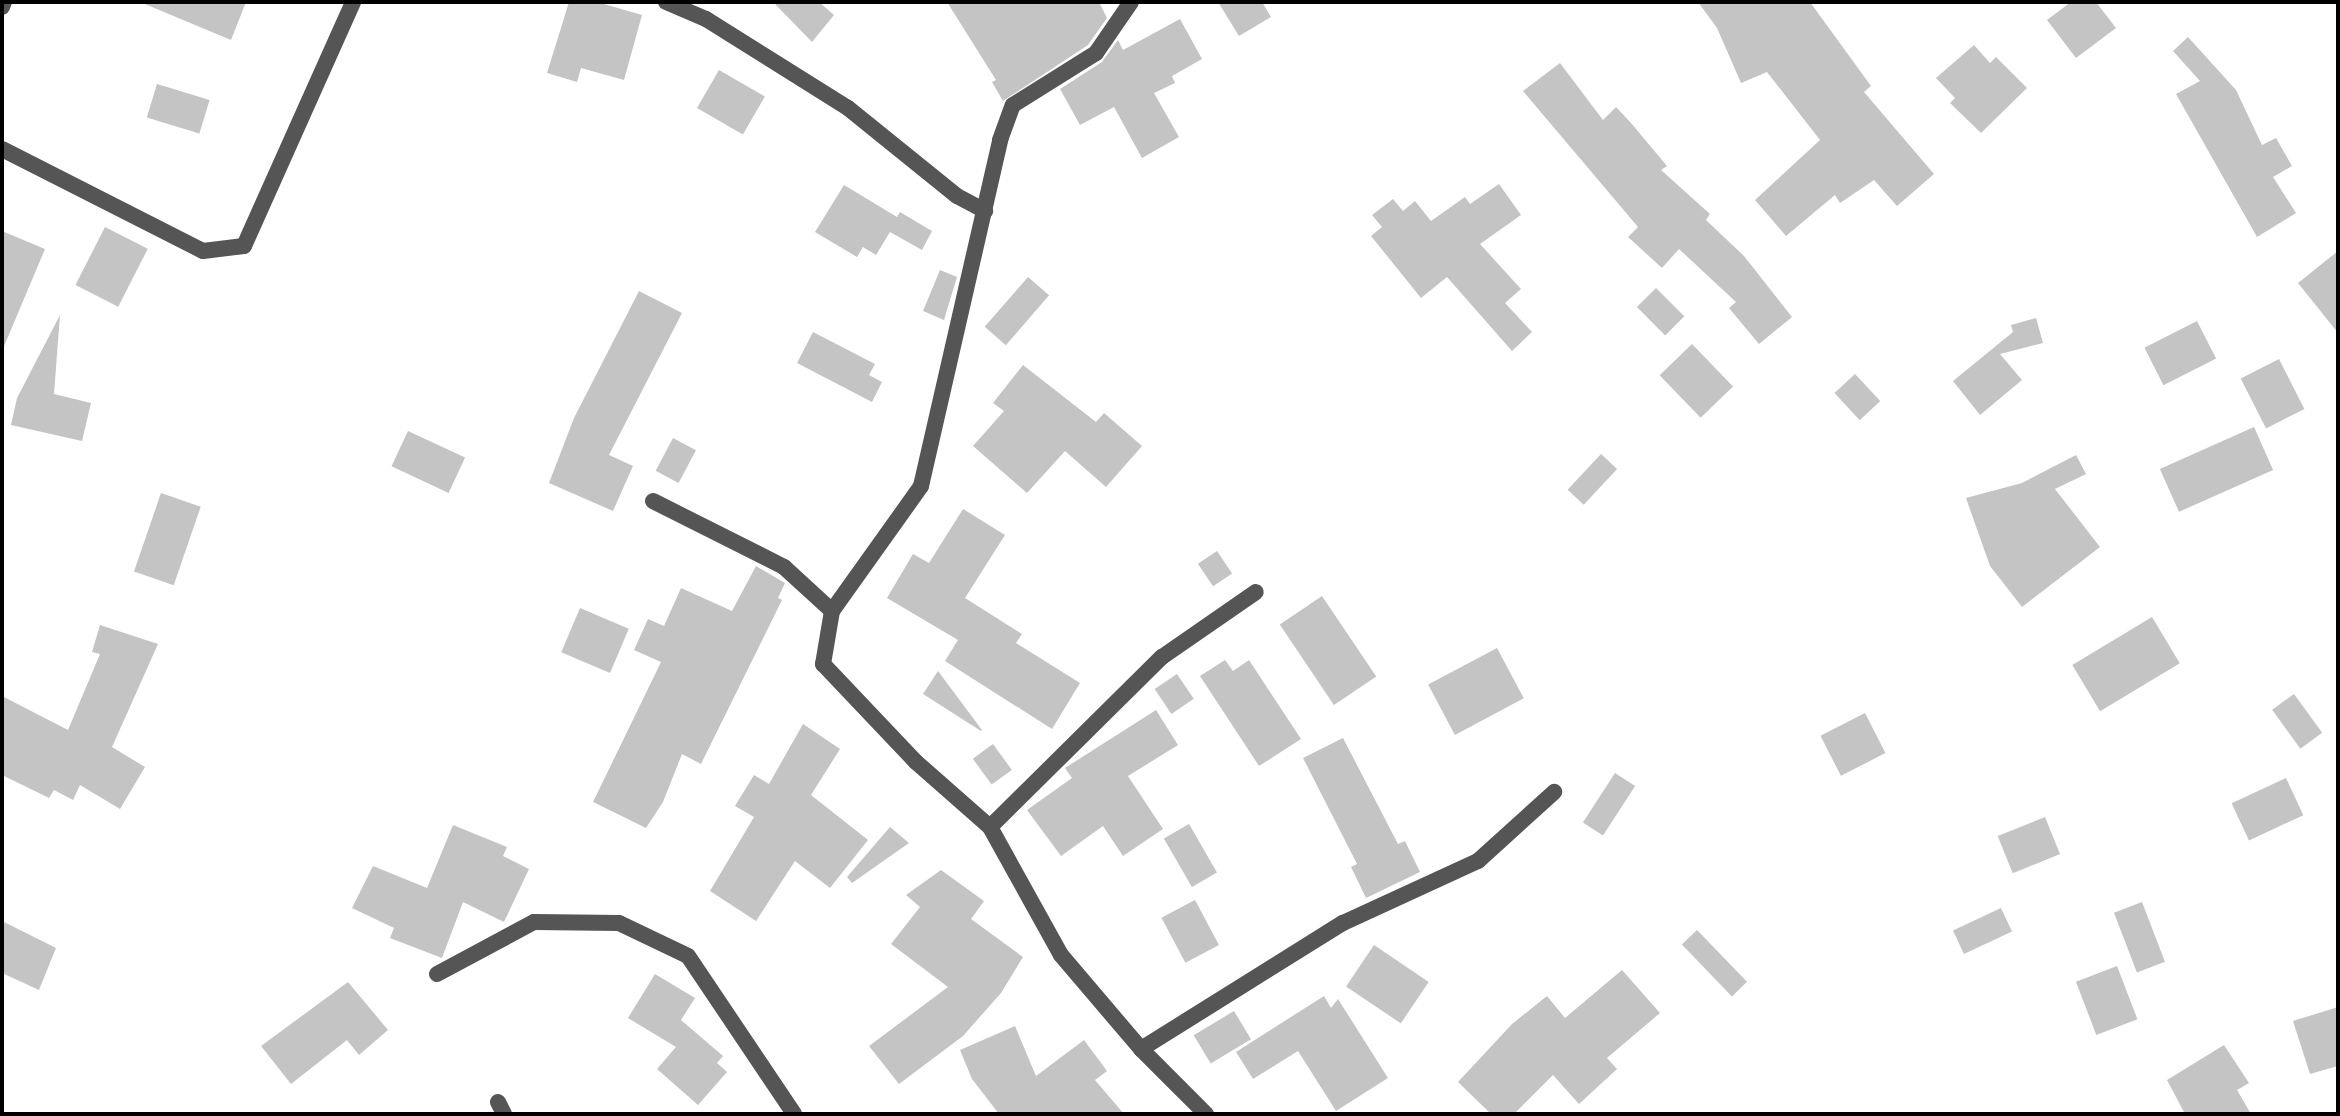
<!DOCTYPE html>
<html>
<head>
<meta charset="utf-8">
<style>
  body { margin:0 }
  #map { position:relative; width:2340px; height:1116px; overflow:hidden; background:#fff; font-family:Mulish,sans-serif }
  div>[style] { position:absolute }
  .building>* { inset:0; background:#c4c4c4; transform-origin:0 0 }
  .minor>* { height:16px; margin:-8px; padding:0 8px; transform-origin:8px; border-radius:8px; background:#555 }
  span { translate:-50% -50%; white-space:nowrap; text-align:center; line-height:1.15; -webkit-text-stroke:7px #fff; paint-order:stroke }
  .frame { position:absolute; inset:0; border:4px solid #000; pointer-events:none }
</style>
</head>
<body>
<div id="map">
  <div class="building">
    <div style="clip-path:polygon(140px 2px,246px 2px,231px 40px)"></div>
    <div style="clip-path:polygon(569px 2px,597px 2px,642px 15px,624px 80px,581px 68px,577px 82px,547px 73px)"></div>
    <div style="clip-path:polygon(773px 2px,819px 2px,834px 15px,812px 42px)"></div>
    <div style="clip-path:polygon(947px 2px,1099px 2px,1107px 18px,1088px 45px,1003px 101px,992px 82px,996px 80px)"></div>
    <div style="clip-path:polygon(1218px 2px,1262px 2px,1271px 17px,1239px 36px)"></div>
    <div style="clip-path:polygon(1698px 2px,1810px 2px,1871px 86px,1864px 92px,1934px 174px,1897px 206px,1874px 180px,1840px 203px,1835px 195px,1786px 236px,1755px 200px,1820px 140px,1767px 72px,1741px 83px,1717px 28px)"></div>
    <div style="clip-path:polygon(2071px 2px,2096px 2px,2116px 28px,2076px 58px,2047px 20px)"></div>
    <div style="clip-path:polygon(1180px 19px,1202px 59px,1172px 76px,1175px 83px,1154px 93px,1179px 137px,1142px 158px,1114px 107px,1080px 125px,1060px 89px,1102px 62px,1118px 40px,1123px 50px)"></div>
    <div style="clip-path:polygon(2188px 37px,2236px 90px,2262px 145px,2276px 138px,2292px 166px,2273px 177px,2296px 213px,2257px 237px,2176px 94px,2200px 81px,2173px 51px)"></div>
    <div style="clip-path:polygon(1974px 45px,1990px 63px,1996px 57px,2027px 88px,1981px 133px,1950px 103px,1955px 98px,1936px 78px)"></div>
    <div style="clip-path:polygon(1560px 63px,1603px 120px,1616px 107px,1631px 123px,1667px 166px,1661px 170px,1710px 214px,1706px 220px,1744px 256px,1792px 317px,1759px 344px,1729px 308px,1736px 302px,1679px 249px,1662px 268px,1628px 237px,1638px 227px,1523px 91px)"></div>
    <div style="left:719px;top:70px;width:53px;height:44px;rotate:30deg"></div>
    <div style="left:157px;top:84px;width:55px;height:35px;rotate:17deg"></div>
    <div style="clip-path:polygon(1499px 184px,1521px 215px,1480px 244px,1521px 289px,1505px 303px,1532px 332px,1512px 351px,1447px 277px,1421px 298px,1371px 236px,1382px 227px,1372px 215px,1393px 199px,1403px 211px,1415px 201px,1431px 221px,1465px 197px,1470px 204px)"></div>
    <div style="clip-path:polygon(844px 185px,897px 217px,900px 212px,932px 231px,922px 250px,890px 232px,876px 255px,863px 247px,857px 257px,815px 232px)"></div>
    <div style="left:105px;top:227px;width:48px;height:65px;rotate:27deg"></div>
    <div style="clip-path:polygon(2px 231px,45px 249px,2px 351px)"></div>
    <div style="clip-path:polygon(2338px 251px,2338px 333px,2298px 283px)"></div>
    <div style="clip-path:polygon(940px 270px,957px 277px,944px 320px,923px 311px)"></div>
    <div style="left:1028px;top:277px;width:28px;height:66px;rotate:41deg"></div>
    <div style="left:1656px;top:288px;width:40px;height:27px;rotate:45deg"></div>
    <div style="clip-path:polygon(639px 291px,682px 313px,609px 455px,633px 466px,613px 511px,549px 483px,574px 418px)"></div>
    <div style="clip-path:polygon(60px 315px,54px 394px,91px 403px,82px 441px,11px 425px,17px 398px)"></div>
    <div style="clip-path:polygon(2036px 318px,2043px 343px,2000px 354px,2022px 380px,1980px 415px,1953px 381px,2013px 332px,2011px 325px)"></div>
    <div style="left:2197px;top:321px;width:42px;height:59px;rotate:63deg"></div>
    <div style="clip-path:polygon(813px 332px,875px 364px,869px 375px,882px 382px,872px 402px,797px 363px)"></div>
    <div style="left:1692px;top:344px;width:59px;height:45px;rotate:46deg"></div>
    <div style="left:2279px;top:359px;width:56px;height:43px;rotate:63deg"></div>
    <div style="clip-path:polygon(1023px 365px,1096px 422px,1104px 413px,1142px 446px,1106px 487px,1065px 451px,1027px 493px,973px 446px,1004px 411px,993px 403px)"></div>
    <div style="left:1855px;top:374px;width:37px;height:28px;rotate:47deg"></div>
    <div style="left:2254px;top:427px;width:47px;height:103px;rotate:66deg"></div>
    <div style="left:408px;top:431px;width:63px;height:39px;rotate:25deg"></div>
    <div style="left:673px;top:438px;width:26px;height:37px;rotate:28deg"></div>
    <div style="left:1601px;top:454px;width:22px;height:49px;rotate:43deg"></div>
    <div style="clip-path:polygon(2076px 455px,2086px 474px,2055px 489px,2100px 547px,2022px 607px,1990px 566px,1966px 498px,2022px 483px)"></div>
    <div style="left:161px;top:493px;width:42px;height:83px;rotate:19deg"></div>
    <div style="clip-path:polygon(963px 509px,1005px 535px,965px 598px,1022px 634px,1016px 643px,1080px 683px,1052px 729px,945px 661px,958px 640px,887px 598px,913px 554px,929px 563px)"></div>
    <div style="left:1217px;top:551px;width:27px;height:23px;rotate:56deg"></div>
    <div style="clip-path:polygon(756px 566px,785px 583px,778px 598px,782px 600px,701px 764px,682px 754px,663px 802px,646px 828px,593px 802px,661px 662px,634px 650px,648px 619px,664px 626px,681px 588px,732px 611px)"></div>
    <div style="left:1322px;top:596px;width:97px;height:51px;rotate:56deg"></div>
    <div style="left:580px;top:608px;width:53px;height:48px;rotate:23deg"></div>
    <div style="left:2152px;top:617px;width:54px;height:93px;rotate:59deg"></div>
    <div style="clip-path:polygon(100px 625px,158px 644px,112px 747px,145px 767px,120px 809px,80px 785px,73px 800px,54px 790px,49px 798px,2px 775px,2px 696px,68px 730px,100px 654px,92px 652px)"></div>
    <div style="left:1497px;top:648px;width:57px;height:78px;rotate:62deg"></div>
    <div style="clip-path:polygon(1225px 660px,1233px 671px,1249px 660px,1301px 739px,1259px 766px,1200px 676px)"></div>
    <div style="clip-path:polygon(938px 671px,982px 730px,981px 731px,923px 694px)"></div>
    <div style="left:1177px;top:674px;width:30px;height:27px;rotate:56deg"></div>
    <div style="left:2294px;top:694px;width:48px;height:27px;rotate:54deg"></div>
    <div style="clip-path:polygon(1156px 710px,1178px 745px,1128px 776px,1163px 829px,1123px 856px,1103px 826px,1061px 856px,1027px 810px,1072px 778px,1065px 768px)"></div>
    <div style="left:1865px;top:713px;width:45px;height:50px;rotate:63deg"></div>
    <div style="clip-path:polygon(803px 724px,840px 749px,811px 795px,868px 840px,830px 888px,795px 861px,756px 921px,710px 891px,754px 817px,735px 806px,754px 775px,769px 784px)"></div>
    <div style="clip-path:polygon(1343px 738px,1398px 844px,1405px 841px,1420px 872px,1366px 898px,1351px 867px,1357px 864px,1303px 758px)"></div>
    <div style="left:993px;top:744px;width:32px;height:25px;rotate:54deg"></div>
    <div style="left:1615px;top:773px;width:24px;height:59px;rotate:33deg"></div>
    <div style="left:2286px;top:778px;width:41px;height:60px;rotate:65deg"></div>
    <div style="left:2045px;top:817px;width:40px;height:51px;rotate:68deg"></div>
    <div style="left:1189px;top:824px;width:56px;height:29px;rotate:60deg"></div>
    <div style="clip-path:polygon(453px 825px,507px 847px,503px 856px,529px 869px,504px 922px,463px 902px,442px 958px,390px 938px,394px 928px,352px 908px,373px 866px,427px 888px)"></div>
    <div style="clip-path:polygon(890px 827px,909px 843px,852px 883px,847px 877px)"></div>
    <div style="clip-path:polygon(941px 870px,984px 901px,971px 919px,1023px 957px,1001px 993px,963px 1036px,899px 1084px,869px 1046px,948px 987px,891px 944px,920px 907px,906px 895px)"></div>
    <div style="left:1195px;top:900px;width:51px;height:38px;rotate:62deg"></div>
    <div style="left:2142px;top:902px;width:64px;height:30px;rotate:69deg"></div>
    <div style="left:2001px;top:908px;width:26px;height:53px;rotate:65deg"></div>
    <div style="clip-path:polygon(2px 921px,56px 948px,39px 990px,2px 973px)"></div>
    <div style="left:1697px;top:930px;width:72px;height:21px;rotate:46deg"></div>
    <div style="left:1374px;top:945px;width:66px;height:50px;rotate:34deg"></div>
    <div style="left:2117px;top:966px;width:57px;height:44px;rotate:69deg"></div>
    <div style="clip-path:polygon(1622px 970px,1660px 1013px,1607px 1058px,1617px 1069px,1579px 1104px,1553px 1075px,1514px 1114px,1491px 1114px,1458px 1082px,1512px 1024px,1547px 996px,1565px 1018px)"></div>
    <div style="clip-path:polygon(655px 974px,695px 998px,681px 1020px,723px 1056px,717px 1063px,727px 1072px,698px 1105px,657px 1069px,676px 1047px,628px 1018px)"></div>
    <div style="clip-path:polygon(348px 982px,388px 1030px,359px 1055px,347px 1040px,291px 1084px,261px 1046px)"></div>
    <div style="clip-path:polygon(1324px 996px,1331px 1008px,1338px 999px,1388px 1078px,1336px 1111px,1298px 1051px,1253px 1079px,1236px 1052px)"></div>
    <div style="clip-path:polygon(2338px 1007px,2338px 1066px,2310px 1074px,2293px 1021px)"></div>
    <div style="left:1234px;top:1011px;width:33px;height:47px;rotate:59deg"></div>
    <div style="clip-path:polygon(1015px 1026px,1036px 1076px,1084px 1040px,1107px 1071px,1095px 1080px,1124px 1114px,999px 1114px,972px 1079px,960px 1050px)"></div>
    <div style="clip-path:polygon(2224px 1045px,2249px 1083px,2237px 1090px,2251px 1114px,2185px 1114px,2167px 1080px)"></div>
  </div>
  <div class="minor">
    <div style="left:666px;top:2px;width:43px;rotate:23deg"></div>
    <div style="left:706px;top:19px;width:168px;rotate:32.1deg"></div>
    <div style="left:848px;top:108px;width:140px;rotate:38.9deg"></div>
    <div style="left:957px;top:196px;width:32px;rotate:28deg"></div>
    <div style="left:2px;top:7px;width:5px;rotate:-68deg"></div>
    <div style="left:2px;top:149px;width:225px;rotate:26.9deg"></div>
    <div style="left:203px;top:251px;width:41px;rotate:-7deg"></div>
    <div style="left:244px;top:246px;width:267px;rotate:-65.9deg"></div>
    <div style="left:653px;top:501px;width:147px;rotate:26.7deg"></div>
    <div style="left:784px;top:567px;width:65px;rotate:42.5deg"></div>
    <div style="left:832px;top:611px;width:54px;rotate:99.6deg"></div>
    <div style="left:823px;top:664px;width:135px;rotate:46.5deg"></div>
    <div style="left:916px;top:762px;width:98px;rotate:41.3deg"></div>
    <div style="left:990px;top:827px;width:146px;rotate:61deg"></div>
    <div style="left:1061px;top:955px;width:123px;rotate:49.6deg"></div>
    <div style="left:1141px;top:1049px;width:92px;rotate:45deg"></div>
    <div style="left:832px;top:611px;width:153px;rotate:-54.5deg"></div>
    <div style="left:921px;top:486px;width:355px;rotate:-77.1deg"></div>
    <div style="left:1000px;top:140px;width:37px;rotate:-70deg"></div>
    <div style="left:1013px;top:105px;width:98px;rotate:-32.1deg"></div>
    <div style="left:1096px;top:53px;width:62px;rotate:-55.5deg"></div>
    <div style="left:990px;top:827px;width:242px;rotate:-44.7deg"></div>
    <div style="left:1162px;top:657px;width:114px;rotate:-34.7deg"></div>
    <div style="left:437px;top:974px;width:110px;rotate:-28.2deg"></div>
    <div style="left:534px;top:922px;width:85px;rotate:0.7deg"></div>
    <div style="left:619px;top:923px;width:76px;rotate:25.6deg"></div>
    <div style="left:688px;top:956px;width:190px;rotate:56.1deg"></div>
    <div style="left:1141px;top:1049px;width:238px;rotate:-32deg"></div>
    <div style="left:1343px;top:923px;width:149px;rotate:-24.7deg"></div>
    <div style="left:1478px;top:861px;width:103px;rotate:-42.2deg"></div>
    <div style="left:498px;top:1102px;width:13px;rotate:63deg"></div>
  </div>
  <div class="frame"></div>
</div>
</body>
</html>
